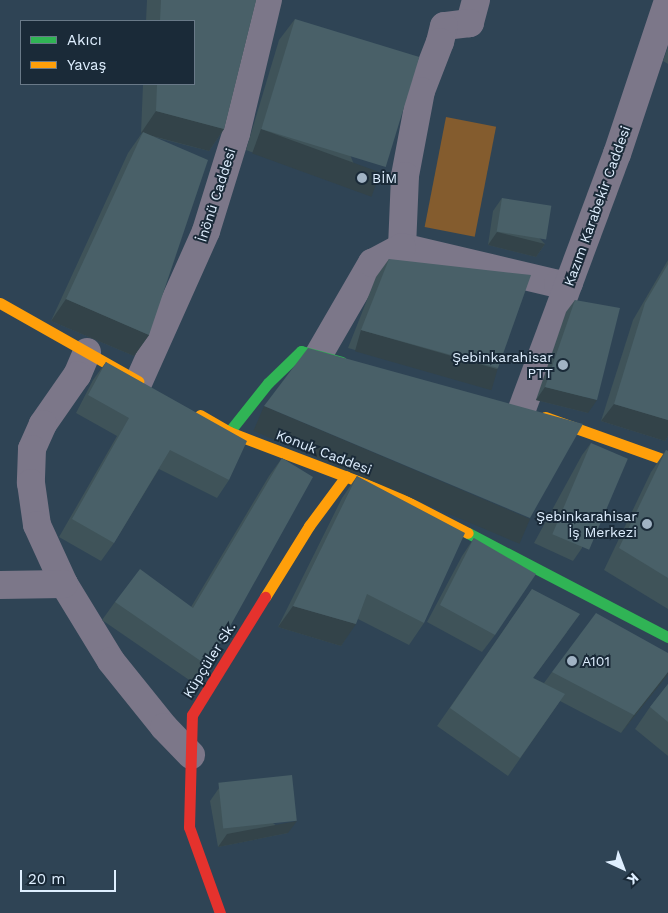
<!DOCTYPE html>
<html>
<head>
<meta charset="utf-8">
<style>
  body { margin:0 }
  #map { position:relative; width:668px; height:913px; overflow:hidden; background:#2f4455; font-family:"Work Sans",sans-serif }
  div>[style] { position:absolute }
  .green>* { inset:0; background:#845c2e; transform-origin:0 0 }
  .street>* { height:28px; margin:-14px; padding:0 14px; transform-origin:14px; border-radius:14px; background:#7c7789 }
  .fast>* { height:11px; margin:-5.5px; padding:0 5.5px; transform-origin:5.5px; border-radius:5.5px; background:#30b455 }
  .slow>* { height:11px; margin:-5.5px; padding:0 5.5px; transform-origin:5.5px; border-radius:5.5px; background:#ff9f0a }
  .jam>* { height:11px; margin:-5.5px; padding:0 5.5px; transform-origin:5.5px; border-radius:5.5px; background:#e5322d }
  .wall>* { inset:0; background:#3f5359 }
  .shaded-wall>* { inset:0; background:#334349; transform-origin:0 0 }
  .building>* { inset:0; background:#496068; transform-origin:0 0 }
  .dots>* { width:14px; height:14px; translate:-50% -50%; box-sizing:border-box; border:2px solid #1a2a38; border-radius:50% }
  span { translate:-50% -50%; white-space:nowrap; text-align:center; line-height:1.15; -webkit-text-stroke:4px #1a2a38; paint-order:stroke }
  .poi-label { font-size:14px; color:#dfefff }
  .left { translate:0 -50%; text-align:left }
  .right { translate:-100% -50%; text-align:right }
  .street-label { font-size:14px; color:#dfefff }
  .legend { position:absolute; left:20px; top:20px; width:175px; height:65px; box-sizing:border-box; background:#1a2a38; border:1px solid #697988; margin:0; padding:6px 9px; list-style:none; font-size:15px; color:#dfefff }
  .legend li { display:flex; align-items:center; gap:10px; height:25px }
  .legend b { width:25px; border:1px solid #697988 }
  .north { position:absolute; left:598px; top:843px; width:50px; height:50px; -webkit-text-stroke:4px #1a2a38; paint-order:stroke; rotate:137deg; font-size:14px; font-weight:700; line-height:20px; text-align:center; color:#dfefff }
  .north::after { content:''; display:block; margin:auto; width:18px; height:22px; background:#dfefff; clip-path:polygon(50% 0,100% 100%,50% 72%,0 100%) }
  .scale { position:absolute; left:20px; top:870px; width:96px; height:22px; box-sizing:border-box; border:2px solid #dfefff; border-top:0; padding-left:6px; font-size:15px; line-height:18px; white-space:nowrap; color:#dfefff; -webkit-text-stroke:4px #1a2a38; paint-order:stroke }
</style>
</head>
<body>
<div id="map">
  <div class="green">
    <div style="left:446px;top:117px;width:51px;height:112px;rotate:11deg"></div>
  </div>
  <div class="street">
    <div style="left:476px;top:0;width:24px;rotate:105deg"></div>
    <div style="left:470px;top:23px;width:26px;rotate:173deg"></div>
    <div style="left:444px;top:26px;width:16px;rotate:104deg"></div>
    <div style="left:440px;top:42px;width:53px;rotate:111.2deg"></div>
    <div style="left:421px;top:91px;width:86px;rotate:100.7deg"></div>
    <div style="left:405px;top:176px;width:71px;rotate:92.4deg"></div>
    <div style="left:402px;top:247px;width:160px;rotate:13.3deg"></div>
    <div style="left:558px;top:284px;width:11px;rotate:-5deg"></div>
    <div style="left:87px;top:352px;width:25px;rotate:113deg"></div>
    <div style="left:77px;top:375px;width:60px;rotate:124.8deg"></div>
    <div style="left:43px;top:424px;width:27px;rotate:114deg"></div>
    <div style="left:32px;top:449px;width:34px;rotate:92deg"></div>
    <div style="left:31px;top:483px;width:42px;rotate:81.9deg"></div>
    <div style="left:37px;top:525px;width:65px;rotate:65.4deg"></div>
    <div style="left:64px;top:584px;width:90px;rotate:58.6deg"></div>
    <div style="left:111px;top:661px;width:85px;rotate:51.2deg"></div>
    <div style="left:164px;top:727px;width:39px;rotate:46deg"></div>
    <div style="left:318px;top:356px;width:108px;rotate:-59.9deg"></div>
    <div style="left:372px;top:263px;width:34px;rotate:-28deg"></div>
    <div style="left:139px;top:381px;width:164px;rotate:-65.9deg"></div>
    <div style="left:206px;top:231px;width:102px;rotate:-72.8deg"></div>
    <div style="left:236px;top:134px;width:138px;rotate:-76.6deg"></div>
    <div style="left:522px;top:409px;width:272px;rotate:-69.6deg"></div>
    <div style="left:617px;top:154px;width:161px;rotate:-71.6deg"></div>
    <div style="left:0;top:585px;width:64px;rotate:-0.9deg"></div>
  </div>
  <div class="fast">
    <div style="left:229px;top:432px;width:63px;rotate:-51.5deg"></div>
    <div style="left:268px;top:383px;width:46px;rotate:-44.1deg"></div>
    <div style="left:301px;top:351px;width:42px;rotate:15deg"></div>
    <div style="left:468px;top:533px;width:225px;rotate:27.5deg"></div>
  </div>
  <div class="slow">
    <div style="left:0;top:303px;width:159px;rotate:29.5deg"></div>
    <div style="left:200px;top:415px;width:34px;rotate:30deg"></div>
    <div style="left:229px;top:432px;width:174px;rotate:20.8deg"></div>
    <div style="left:392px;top:494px;width:85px;rotate:27.2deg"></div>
    <div style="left:545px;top:417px;width:131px;rotate:19.7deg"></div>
    <div style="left:265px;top:597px;width:84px;rotate:-58.2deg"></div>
    <div style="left:309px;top:526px;width:62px;rotate:-53.5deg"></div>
  </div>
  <div class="jam">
    <div style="left:220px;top:913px;width:91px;rotate:-109.8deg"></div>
    <div style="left:189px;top:827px;width:112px;rotate:-88.5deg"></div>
    <div style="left:192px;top:715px;width:139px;rotate:-58.3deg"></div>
  </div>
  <div class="wall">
    <div style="clip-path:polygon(147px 0,256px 0,224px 129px,209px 151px,154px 137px,149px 335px,134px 356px,51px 321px,128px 153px,142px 133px,141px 133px,143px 84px,194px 84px,194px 21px,146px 21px)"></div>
    <div style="clip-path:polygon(295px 19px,366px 194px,246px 150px,279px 40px)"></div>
    <div style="clip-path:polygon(668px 47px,668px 64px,663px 61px)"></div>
    <div style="clip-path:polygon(502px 198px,545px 244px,536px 257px,488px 245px,493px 211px)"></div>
    <div style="clip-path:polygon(389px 259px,498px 368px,485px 386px,348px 348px,376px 277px)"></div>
    <div style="clip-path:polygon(668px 260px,668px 436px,665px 441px,601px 421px,633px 320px)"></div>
    <div style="clip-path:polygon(575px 300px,588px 413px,536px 400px,566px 312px)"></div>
    <div style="clip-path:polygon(106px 362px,229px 480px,217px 498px,159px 469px,114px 543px,101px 561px,59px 537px,117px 436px,76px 413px,93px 380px)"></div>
    <div style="clip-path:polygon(591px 443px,582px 548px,573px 561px,534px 543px,582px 455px)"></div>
    <div style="clip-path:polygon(666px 450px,668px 451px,668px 609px,604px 570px,651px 472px)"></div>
    <div style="clip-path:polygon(282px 458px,208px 666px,195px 684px,102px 620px,115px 602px,191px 607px,269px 476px)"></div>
    <div style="clip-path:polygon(357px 476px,424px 623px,409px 645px,358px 619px,341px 646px,278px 627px,342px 498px)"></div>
    <div style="clip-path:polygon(474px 538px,495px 635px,482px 652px,427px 622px,462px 556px)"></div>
    <div style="clip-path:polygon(532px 589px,567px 632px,533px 678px,544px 683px,552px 672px,668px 674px,621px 733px,560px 701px,508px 776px,437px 726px)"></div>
    <div style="clip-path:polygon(668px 684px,668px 756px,635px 729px,650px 707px)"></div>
    <div style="clip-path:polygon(219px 788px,288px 833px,218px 847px,210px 801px)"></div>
  </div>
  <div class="shaded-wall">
    <div style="clip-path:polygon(156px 111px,224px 129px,209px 151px,141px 133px)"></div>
    <div style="left:261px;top:129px;width:127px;height:26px;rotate:20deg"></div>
    <div style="clip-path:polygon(497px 232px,545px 244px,536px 257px,488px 245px)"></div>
    <div style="clip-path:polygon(66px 299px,149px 335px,134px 356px,51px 321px)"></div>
    <div style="left:361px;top:330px;width:142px;height:22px;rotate:16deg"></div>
    <div style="clip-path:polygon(545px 387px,597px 400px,588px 413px,536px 400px)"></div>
    <div style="clip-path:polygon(614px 404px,668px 420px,668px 436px,665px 441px,601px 421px)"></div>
    <div style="left:264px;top:406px;width:289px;height:27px;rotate:23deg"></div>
    <div style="clip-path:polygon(293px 606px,356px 624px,341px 646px,278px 627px)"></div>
    <div style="clip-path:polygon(668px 672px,668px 674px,666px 677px,621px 733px,634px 715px)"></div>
    <div style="clip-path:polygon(297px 821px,288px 833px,218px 847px,227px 834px)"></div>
  </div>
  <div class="building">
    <div style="clip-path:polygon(161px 0,256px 0,224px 129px,156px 111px,157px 84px,194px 84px,194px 21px,160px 21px)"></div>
    <div style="left:295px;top:19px;width:130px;height:115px;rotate:17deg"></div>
    <div style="clip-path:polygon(143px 132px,208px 160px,149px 335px,66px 299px)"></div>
    <div style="left:502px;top:198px;width:50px;height:34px;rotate:9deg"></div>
    <div style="clip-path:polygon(389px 259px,531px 275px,498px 368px,361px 330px)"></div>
    <div style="clip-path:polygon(668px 264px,668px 420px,614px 404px,645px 303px)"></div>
    <div style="clip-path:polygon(575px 300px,620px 308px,597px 400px,545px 387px)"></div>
    <div style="clip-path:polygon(308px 348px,583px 424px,530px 518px,264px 406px)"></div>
    <div style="clip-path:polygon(106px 362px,247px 441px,229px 480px,170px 450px,114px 543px,72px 519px,129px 418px,88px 395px)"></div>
    <div style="left:591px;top:443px;width:40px;height:99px;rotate:23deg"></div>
    <div style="clip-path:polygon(666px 450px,668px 451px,668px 578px,619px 548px)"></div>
    <div style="clip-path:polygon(282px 458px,313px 477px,208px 666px,115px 602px,140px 569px,193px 608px)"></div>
    <div style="clip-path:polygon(357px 476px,465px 533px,424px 623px,367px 594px,356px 624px,293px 606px)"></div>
    <div style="clip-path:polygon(474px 538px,536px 574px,495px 635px,440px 605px)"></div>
    <div style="clip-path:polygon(532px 589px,580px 614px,533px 678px,565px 694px,520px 758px,450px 708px)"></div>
    <div style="clip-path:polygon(596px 613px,668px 653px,668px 672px,634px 715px,552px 672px)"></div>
    <div style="clip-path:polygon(668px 684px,668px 722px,650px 707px)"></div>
    <div style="left:292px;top:775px;width:46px;height:74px;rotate:84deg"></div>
  </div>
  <div class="dots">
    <div style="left:362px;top:178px;background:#a1b3c4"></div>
    <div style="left:563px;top:365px;background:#a1b3c4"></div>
    <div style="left:647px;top:524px;background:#a1b3c4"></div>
    <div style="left:572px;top:661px;background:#a1b3c4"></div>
  </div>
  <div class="poi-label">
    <span class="left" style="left:372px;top:178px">BİM</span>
    <span class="right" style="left:553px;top:365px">Şebinkarahisar<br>PTT</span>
    <span class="right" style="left:637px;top:524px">Şebinkarahisar<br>İş Merkezi</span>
    <span class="left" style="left:582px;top:661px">A101</span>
  </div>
  <div class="street-label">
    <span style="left:216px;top:195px;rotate:-72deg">İnönü Caddesi</span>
    <span style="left:597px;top:206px;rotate:-70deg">Kazım Karabekir Caddesi</span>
    <span style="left:324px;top:452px;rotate:21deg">Konuk Caddesi</span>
    <span style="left:209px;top:660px;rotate:-58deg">Küpçüler Sk.</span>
  </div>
  <ul class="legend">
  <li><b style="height:6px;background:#30b455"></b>Akıcı</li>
  <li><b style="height:6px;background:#ff9f0a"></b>Yavaş</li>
  </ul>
  <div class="north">K</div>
  <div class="scale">20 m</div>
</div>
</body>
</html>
